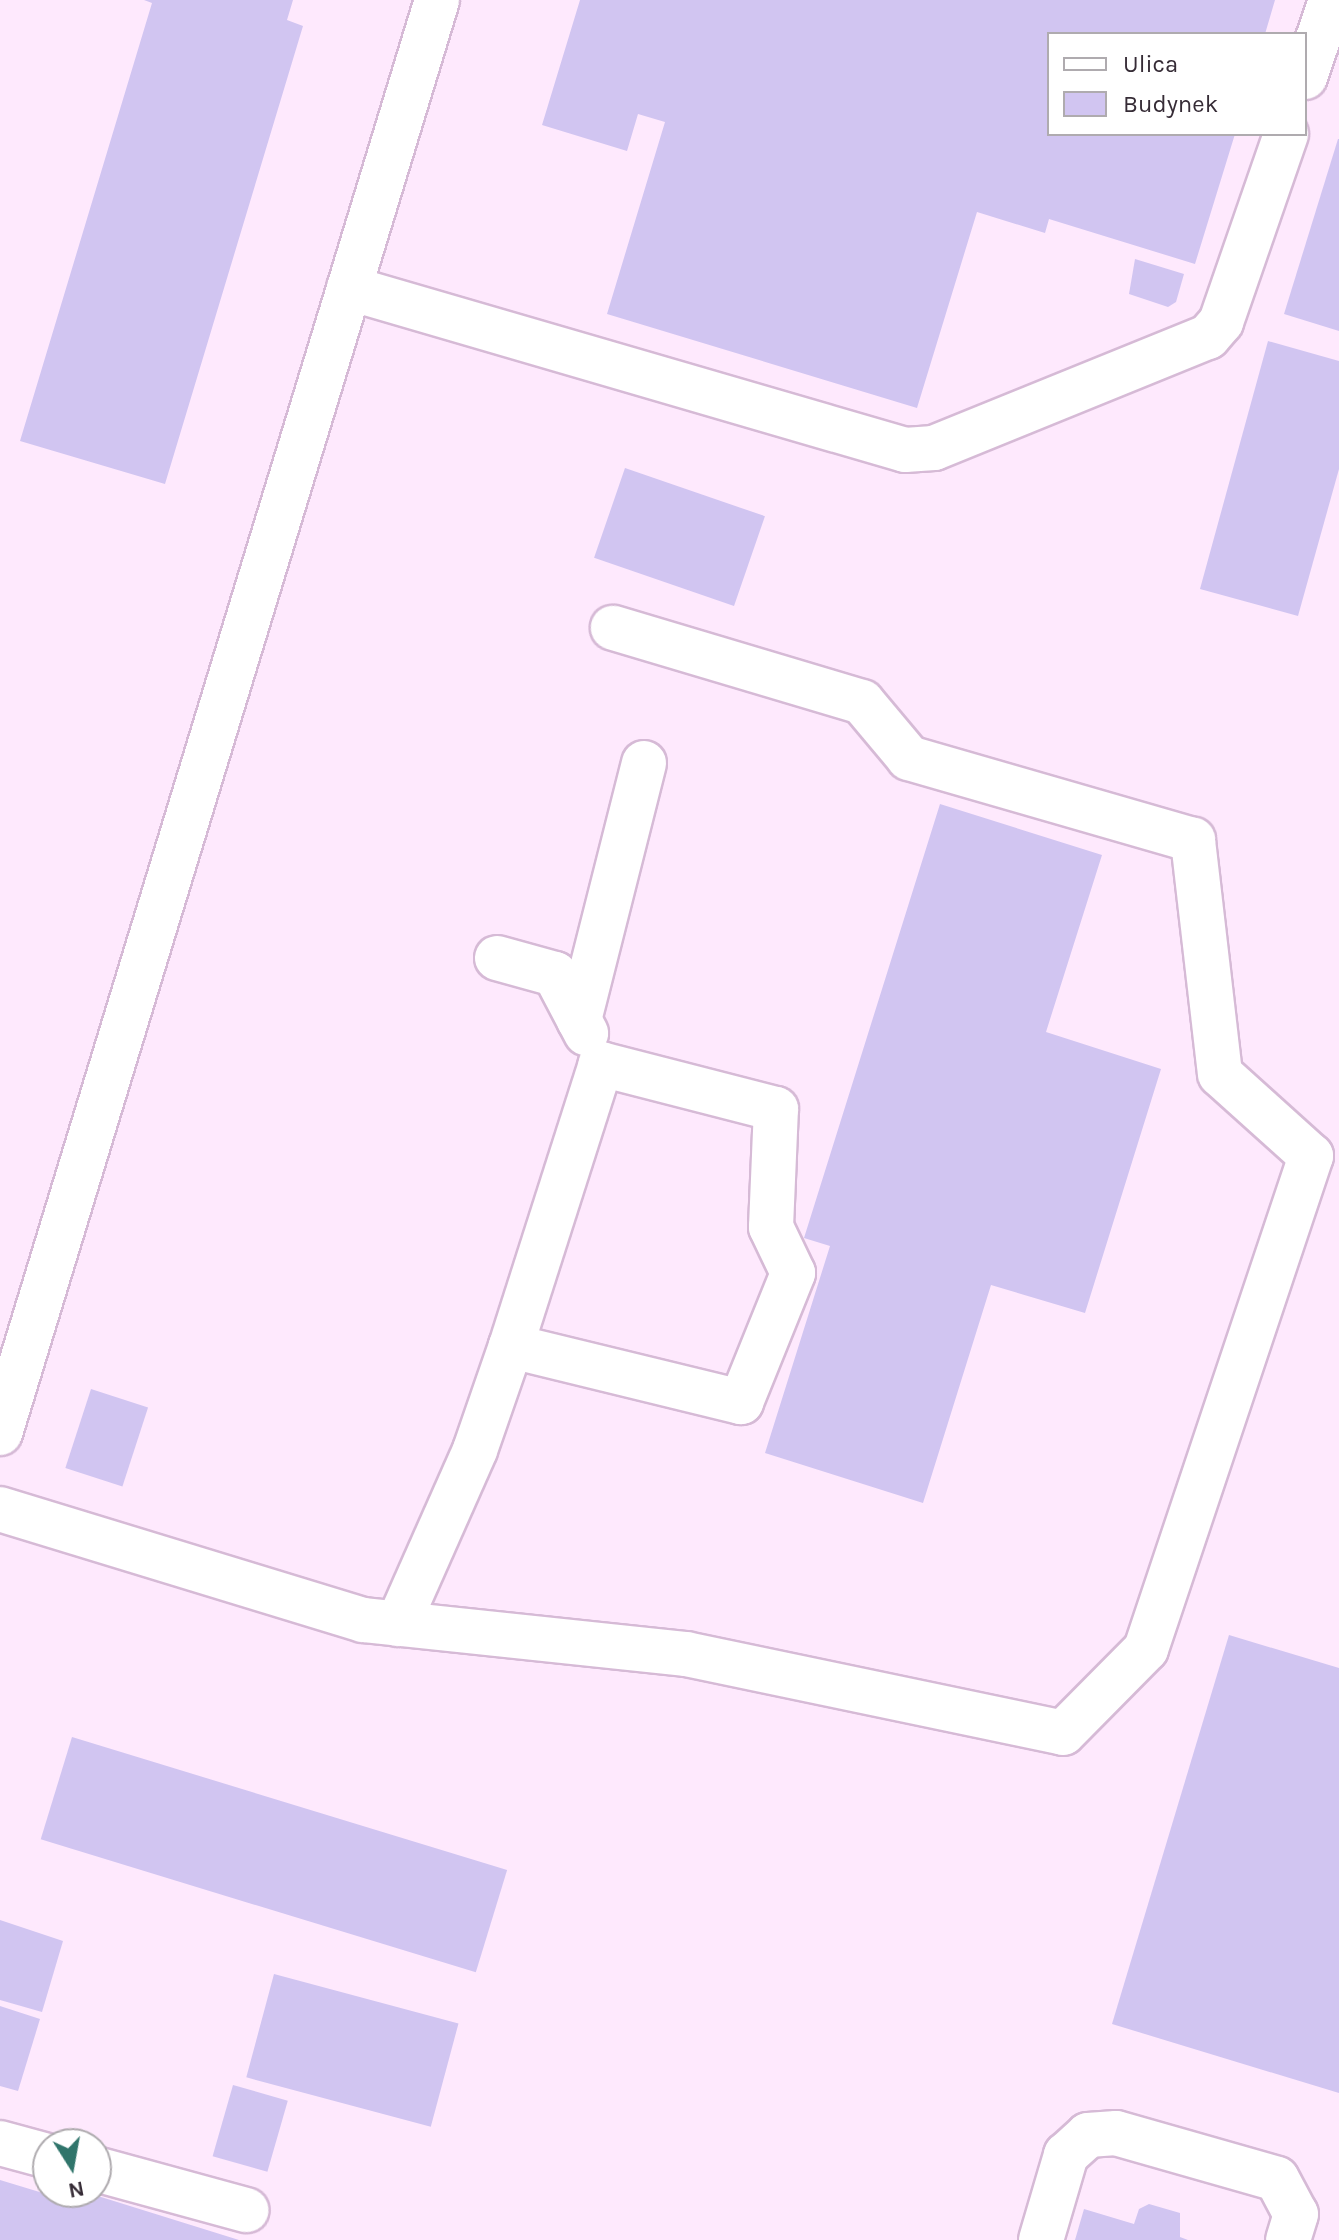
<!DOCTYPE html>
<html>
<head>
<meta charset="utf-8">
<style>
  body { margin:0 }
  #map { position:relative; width:1339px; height:2240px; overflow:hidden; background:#fff3ff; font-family:Karla,sans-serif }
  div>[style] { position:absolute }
  .built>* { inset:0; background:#fee9fd }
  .building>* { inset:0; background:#d1c5f1; transform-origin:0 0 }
  .roads { filter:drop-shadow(2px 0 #d6bad6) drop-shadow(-2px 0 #d6bad6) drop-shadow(0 2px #d6bad6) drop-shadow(0 -2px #d6bad6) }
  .minor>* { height:44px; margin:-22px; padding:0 22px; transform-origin:22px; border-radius:22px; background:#fff }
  span { translate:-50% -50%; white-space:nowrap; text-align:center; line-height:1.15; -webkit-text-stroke:6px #fff; paint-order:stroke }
  .legend { position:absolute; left:1047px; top:32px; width:260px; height:104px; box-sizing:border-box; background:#fff; border:2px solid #afabaf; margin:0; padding:10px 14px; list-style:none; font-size:24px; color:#362c36 }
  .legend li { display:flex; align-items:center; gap:16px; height:40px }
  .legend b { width:40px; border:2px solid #afabaf }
  .north { position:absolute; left:32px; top:2128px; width:80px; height:80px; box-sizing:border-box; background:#fff; border:2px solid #afabaf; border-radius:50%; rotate:169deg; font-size:22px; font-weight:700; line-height:32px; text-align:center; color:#362c36 }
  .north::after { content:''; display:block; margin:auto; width:28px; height:36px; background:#30756b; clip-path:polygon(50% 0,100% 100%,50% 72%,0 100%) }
</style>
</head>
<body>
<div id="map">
  <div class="built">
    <div style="clip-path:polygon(evenodd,0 0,1339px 0,1339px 2240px,0 2240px,0 0,1049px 34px,1305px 34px,1305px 134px,1049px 134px,1049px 34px,0 0,48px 2144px,96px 2144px,96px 2192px,48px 2192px,48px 2144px)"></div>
  </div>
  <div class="building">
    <div style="clip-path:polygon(144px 0,293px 0,287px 20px,303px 26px,165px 484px,20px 441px,152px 3px)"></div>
    <div style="clip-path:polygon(580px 0,1275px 0,1265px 34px,1049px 34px,1049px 134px,1235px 134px,1195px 264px,1049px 219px,1045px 233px,977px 212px,917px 408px,607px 314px,665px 122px,638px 114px,627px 151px,542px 125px)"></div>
    <div style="clip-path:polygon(1338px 139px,1339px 139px,1339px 331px,1284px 314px)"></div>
    <div style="clip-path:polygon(1135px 259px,1184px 274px,1176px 302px,1168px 307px,1129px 294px)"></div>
    <div style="clip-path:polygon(1268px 341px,1339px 361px,1339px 469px,1298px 616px,1200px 589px)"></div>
    <div style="left:625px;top:468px;width:148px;height:95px;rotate:19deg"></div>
    <div style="clip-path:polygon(940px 804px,1102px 855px,1046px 1032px,1161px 1069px,1085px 1313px,991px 1285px,923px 1503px,765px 1453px,830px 1246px,804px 1238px)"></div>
    <div style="left:91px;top:1389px;width:60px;height:83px;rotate:18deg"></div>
    <div style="clip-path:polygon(1229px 1635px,1339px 1668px,1339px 2093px,1112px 2024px)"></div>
    <div style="left:72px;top:1737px;width:455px;height:107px;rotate:17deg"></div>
    <div style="clip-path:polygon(0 1920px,63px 1941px,42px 2012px,0 2000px)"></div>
    <div style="left:274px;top:1974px;width:191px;height:107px;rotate:15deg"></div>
    <div style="clip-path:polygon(0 2006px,40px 2019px,18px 2091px,0 2086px)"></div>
    <div style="left:233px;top:2085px;width:57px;height:74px;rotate:16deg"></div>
    <div style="clip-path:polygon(0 2180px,56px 2197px,85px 2192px,239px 2240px,0 2240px)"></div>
    <div style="clip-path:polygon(1149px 2204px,1180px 2213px,1180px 2237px,1188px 2240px,1075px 2240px,1084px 2209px,1134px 2224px,1139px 2209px)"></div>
  </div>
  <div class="roads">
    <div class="minor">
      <div style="left:1305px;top:77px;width:81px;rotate:-71.3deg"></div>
      <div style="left:349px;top:288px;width:579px;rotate:16.24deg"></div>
      <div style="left:905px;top:450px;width:29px;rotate:-4deg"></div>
      <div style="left:934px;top:448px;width:296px;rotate:-22.1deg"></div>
      <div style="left:1208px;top:337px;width:20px;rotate:-49deg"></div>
      <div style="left:1221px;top:322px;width:199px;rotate:-70.9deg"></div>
      <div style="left:497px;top:958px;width:60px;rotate:15.4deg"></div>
      <div style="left:555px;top:974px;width:67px;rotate:62.3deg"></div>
      <div style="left:579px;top:1020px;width:265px;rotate:-75.8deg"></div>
      <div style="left:0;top:1433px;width:1498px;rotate:-73.04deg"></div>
      <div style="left:0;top:1509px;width:380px;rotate:17deg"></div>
      <div style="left:363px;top:1620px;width:325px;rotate:6deg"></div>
      <div style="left:686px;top:1654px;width:385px;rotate:11.8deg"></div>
      <div style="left:1063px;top:1733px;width:118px;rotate:-45.3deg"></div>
      <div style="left:1146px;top:1649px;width:520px;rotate:-71.5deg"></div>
      <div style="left:1311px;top:1156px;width:122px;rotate:-138deg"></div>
      <div style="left:1220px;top:1074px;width:236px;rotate:-96.6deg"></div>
      <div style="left:1193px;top:840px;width:296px;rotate:-163.9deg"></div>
      <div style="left:909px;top:758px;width:73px;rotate:-130deg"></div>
      <div style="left:862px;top:702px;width:260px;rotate:-163.4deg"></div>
      <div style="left:398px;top:1624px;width:190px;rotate:-66.1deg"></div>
      <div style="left:475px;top:1450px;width:110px;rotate:-70.9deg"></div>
      <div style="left:511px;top:1346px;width:237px;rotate:13.7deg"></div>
      <div style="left:741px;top:1402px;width:139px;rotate:-68deg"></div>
      <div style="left:793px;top:1273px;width:51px;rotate:-115.6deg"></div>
      <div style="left:771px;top:1227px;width:118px;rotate:-87.6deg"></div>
      <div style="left:776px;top:1109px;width:181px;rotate:-165.6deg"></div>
      <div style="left:601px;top:1064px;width:296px;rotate:107.7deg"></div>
      <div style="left:0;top:2143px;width:50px;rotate:15.2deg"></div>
      <div style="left:96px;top:2169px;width:156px;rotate:15.3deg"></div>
      <div style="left:1041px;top:2240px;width:89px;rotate:-73.6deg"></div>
      <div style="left:1066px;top:2155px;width:30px;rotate:-42deg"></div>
      <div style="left:1088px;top:2135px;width:28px;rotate:-4deg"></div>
      <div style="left:1116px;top:2133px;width:167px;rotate:15.9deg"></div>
      <div style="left:1277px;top:2179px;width:40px;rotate:62deg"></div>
      <div style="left:1296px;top:2214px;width:27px;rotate:107deg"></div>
    </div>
  </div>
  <ul class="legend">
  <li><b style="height:10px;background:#fff"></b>Ulica</li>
  <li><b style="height:22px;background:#d1c5f1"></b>Budynek</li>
  </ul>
  <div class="north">N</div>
</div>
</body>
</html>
